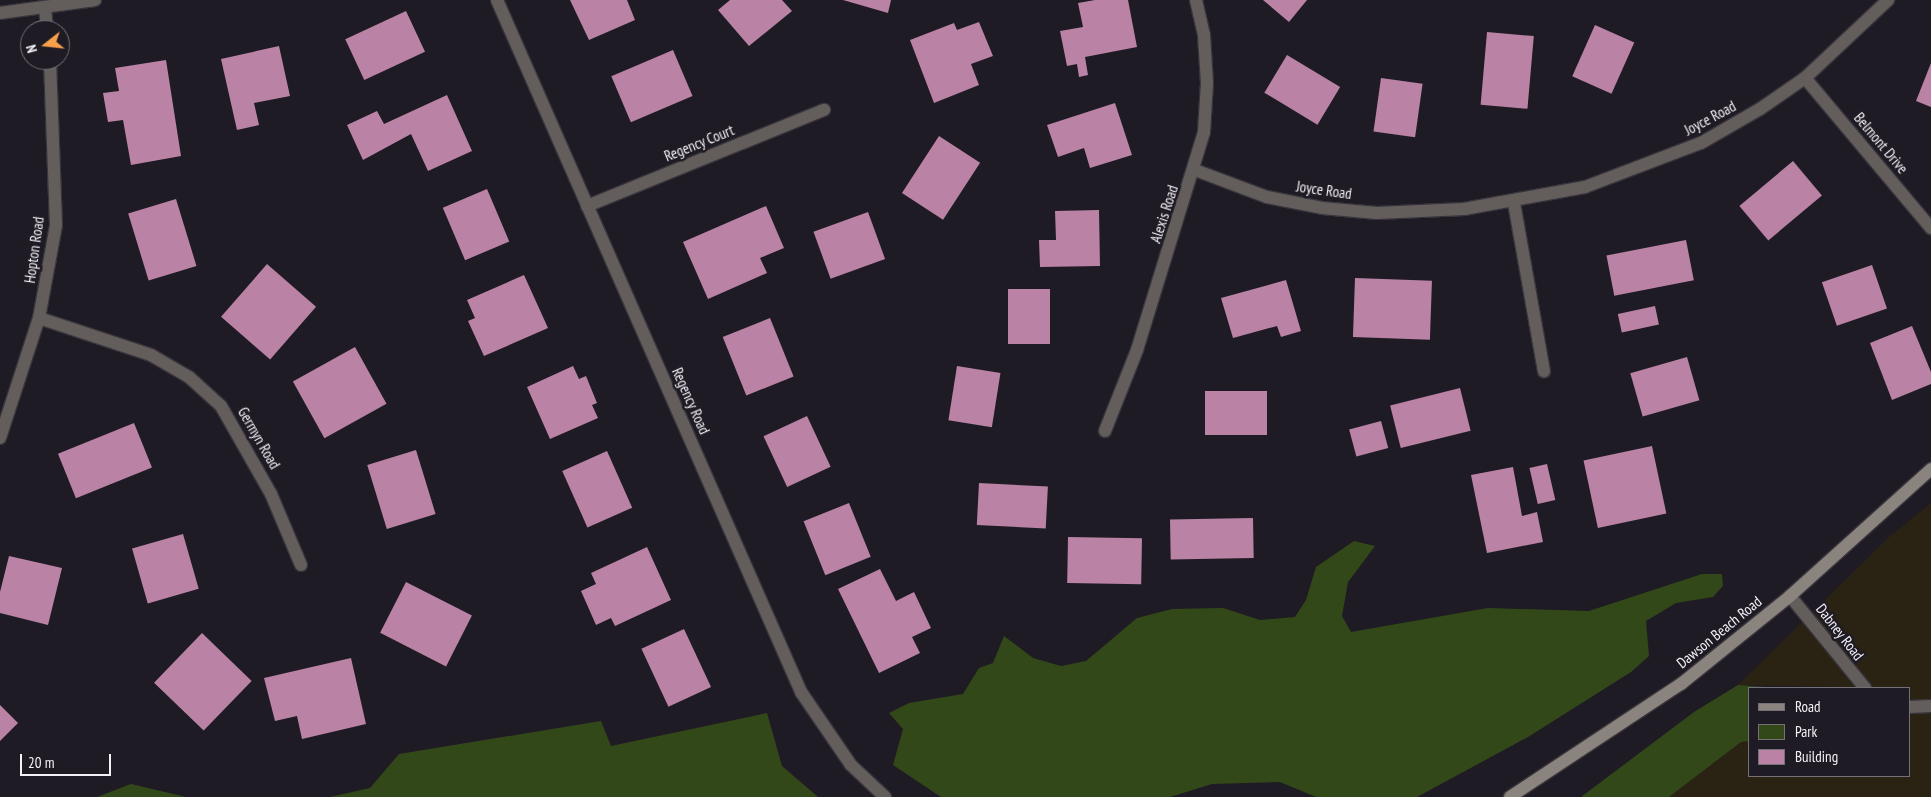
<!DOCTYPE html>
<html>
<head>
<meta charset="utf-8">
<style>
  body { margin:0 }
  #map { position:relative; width:1931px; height:797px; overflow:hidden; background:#1f1b24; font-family:"PT Sans Narrow",sans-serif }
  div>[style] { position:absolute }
  .commercial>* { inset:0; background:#2a2313 }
  .green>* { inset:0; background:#334819 }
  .building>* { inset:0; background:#ba83a5; transform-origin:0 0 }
  .roads { filter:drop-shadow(1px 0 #39353d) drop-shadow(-1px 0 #39353d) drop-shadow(0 1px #39353d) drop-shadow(0 -1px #39353d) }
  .street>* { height:12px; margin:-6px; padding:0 6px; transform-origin:6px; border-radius:6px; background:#635e5b }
  .secondary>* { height:12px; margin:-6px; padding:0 6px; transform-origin:6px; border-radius:6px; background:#8b847e }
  span { translate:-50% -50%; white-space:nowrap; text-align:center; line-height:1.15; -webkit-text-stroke:5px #1f1b24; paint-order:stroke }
  .street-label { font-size:15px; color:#f4f1f8 }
  .legend { position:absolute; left:1748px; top:687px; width:162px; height:90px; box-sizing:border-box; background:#1f1b24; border:1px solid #747179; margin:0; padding:6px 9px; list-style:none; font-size:15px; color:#f4f1f8 }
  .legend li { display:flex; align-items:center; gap:10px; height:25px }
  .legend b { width:25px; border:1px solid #747179 }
  .north { position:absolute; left:20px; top:20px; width:50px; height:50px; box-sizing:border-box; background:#1f1b24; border:1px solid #747179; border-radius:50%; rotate:254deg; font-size:14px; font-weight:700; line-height:20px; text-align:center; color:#f4f1f8 }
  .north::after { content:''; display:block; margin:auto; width:18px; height:22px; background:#f8a04b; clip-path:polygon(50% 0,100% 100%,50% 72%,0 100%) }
  .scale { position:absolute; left:20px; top:754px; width:91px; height:22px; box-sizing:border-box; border:2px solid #f4f1f8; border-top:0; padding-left:6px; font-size:15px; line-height:18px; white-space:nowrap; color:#f4f1f8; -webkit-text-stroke:4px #1f1b24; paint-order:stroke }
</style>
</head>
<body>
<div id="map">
  <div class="commercial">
    <div style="clip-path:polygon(1931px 503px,1931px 797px,1669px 797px,1741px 742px,1750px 741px,1750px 776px,1910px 776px,1910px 688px,1738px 685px,1888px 538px)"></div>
  </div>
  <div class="green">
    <div style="clip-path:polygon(1354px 541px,1375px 546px,1348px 582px,1342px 616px,1351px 632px,1488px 608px,1589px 611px,1702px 574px,1722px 574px,1723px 586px,1713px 597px,1676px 603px,1646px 621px,1649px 656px,1631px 672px,1528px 737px,1417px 797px,1316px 797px,1280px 782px,1212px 784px,1170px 797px,941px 797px,893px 765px,903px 729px,889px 713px,909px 703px,963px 694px,979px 668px,993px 663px,1004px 636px,1033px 658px,1061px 666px,1086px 661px,1137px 618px,1172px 609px,1223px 608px,1260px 620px,1295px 617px,1306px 600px,1316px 567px)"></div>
    <div style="clip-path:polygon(1738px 685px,1779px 688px,1750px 688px,1750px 741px,1741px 742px,1669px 797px,1581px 797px,1694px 712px)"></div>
    <div style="clip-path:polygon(767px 713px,782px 766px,818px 797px,330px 797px,370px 788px,399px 754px,601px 721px,611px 746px)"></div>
    <div style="clip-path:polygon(131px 784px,186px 797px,97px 797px)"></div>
  </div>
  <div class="building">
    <div style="clip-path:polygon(570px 0,627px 0,635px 20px,589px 40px)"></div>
    <div style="clip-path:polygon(730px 0,782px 0,792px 11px,749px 46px,718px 10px)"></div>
    <div style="clip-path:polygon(843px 0,891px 0,888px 13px)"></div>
    <div style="clip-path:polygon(1095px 0,1128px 0,1137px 47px,1085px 57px,1088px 75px,1079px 77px,1077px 64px,1067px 66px,1060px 31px,1083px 27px,1078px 3px)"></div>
    <div style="clip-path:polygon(1263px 0,1307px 0,1289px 22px)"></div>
    <div style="left:406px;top:11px;width:45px;height:67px;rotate:65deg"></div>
    <div style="clip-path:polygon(979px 22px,993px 56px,971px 64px,979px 85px,934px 103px,910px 40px,954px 23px,957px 30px)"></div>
    <div style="left:1595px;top:25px;width:43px;height:56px;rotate:24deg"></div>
    <div style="left:1487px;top:32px;width:47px;height:73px;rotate:5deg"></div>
    <div style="clip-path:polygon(279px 46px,290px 96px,254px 103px,259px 125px,237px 130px,221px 59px)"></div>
    <div style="left:673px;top:50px;width:50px;height:67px;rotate:67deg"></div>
    <div style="left:1287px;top:55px;width:62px;height:44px;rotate:31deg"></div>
    <div style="clip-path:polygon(166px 60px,181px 156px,131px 165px,123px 120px,108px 122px,103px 93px,119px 91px,115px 68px)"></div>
    <div style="clip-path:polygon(1931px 63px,1931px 107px,1916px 101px)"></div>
    <div style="left:1381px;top:78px;width:42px;height:54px;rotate:8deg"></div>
    <div style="clip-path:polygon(447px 95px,472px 151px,428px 171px,411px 134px,363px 160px,347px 125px,377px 111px,384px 124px)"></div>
    <div style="clip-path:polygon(1115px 103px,1132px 155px,1090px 168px,1084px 148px,1058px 157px,1047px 125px)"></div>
    <div style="left:939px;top:136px;width:49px;height:68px;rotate:33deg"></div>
    <div style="left:1793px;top:161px;width:45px;height:70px;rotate:50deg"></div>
    <div style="left:487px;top:189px;width:57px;height:48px;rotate:67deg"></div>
    <div style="left:176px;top:199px;width:70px;height:50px;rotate:73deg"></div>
    <div style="clip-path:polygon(766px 206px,784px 248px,760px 258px,767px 273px,708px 299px,683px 242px)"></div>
    <div style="clip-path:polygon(1099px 210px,1100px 266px,1040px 267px,1039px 240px,1056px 240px,1055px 211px)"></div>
    <div style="left:868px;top:212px;width:50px;height:58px;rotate:70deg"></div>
    <div style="left:1686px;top:240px;width:41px;height:81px;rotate:79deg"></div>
    <div style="left:267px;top:264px;width:65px;height:70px;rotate:41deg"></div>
    <div style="left:1872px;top:265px;width:46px;height:53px;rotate:71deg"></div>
    <div style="clip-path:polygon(524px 275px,548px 328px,484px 356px,468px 321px,475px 318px,467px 300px)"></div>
    <div style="left:1355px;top:278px;width:77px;height:59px;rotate:2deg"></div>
    <div style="clip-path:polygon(1286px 280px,1301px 331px,1281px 337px,1277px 326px,1233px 338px,1221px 298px)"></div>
    <div style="left:1008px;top:289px;width:42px;height:55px"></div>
    <div style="left:1655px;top:306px;width:19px;height:38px;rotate:78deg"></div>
    <div style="left:770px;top:318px;width:63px;height:51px;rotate:68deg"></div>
    <div style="clip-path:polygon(1912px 326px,1931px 372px,1931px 384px,1892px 400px,1870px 343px)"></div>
    <div style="left:355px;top:347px;width:65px;height:71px;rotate:61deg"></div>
    <div style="left:1687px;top:357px;width:45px;height:59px;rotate:74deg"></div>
    <div style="clip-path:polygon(573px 366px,579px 379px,586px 376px,597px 403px,592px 405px,598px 418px,550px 439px,527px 387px)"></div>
    <div style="left:957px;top:366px;width:44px;height:55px;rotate:9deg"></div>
    <div style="left:1460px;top:388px;width:44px;height:72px;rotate:76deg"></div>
    <div style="left:1267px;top:391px;width:44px;height:62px;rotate:90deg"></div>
    <div style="left:807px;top:416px;width:56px;height:48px;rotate:65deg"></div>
    <div style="left:1381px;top:421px;width:28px;height:33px;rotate:75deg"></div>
    <div style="left:134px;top:423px;width:48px;height:82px;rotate:68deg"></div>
    <div style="left:1652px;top:446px;width:69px;height:70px;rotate:78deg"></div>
    <div style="left:416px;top:450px;width:67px;height:51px;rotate:73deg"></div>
    <div style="left:607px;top:451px;width:62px;height:49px;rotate:66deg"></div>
    <div style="left:1547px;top:464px;width:37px;height:18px;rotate:77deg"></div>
    <div style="clip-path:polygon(1513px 467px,1522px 516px,1537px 512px,1543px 542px,1487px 553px,1471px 475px)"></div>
    <div style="left:979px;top:483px;width:69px;height:42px;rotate:3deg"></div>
    <div style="left:849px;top:503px;width:58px;height:49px;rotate:68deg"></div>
    <div style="left:1253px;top:518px;width:40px;height:83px;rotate:89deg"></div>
    <div style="left:183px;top:534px;width:57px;height:53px;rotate:74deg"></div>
    <div style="left:1068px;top:537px;width:74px;height:46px;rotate:1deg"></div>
    <div style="clip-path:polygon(647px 547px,671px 600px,615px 626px,611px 618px,596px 625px,581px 591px,596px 584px,591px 573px)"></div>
    <div style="clip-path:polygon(9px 556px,62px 568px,48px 625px,0 613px,0 592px)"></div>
    <div style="clip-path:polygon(880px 569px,896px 601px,914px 592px,931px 628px,912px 637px,920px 653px,879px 673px,838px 589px)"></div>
    <div style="left:406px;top:582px;width:74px;height:57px;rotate:27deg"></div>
    <div style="left:684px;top:629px;width:64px;height:47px;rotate:65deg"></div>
    <div style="left:202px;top:633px;width:69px;height:69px;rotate:44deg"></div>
    <div style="clip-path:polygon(351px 658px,366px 724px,302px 739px,297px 716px,275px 721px,264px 678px)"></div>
    <div style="clip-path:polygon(0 705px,18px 723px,0 741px)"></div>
  </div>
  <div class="roads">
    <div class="street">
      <div style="left:497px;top:0;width:756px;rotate:66.28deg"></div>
      <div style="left:801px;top:692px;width:88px;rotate:55.6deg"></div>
      <div style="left:851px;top:765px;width:47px;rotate:43.3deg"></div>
      <div style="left:45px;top:7px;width:23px;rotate:85deg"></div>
      <div style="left:0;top:13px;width:96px;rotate:-7.8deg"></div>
      <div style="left:1805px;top:78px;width:196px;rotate:50deg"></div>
      <div style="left:1195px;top:170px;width:77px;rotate:20.6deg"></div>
      <div style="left:1267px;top:197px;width:56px;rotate:11.3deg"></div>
      <div style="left:1322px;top:208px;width:55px;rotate:5.2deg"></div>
      <div style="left:1377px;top:213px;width:87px;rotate:-2.6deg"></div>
      <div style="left:1464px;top:209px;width:123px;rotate:-10.3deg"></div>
      <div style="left:1585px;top:187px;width:124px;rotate:-20.8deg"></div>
      <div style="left:1701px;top:143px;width:68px;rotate:-30deg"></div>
      <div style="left:1760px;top:109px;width:55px;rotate:-34.6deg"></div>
      <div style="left:1805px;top:78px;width:114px;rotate:-43.2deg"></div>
      <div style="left:1514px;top:203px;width:171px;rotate:79.9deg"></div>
      <div style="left:587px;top:206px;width:256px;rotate:-22.1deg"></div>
      <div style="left:39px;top:318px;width:118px;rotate:18.3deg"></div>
      <div style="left:151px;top:355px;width:44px;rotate:30.1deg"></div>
      <div style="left:189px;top:377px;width:43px;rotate:42.2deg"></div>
      <div style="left:221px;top:406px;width:101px;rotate:60.4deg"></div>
      <div style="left:271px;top:494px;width:77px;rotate:67.1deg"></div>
      <div style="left:1105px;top:431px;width:87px;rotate:-68.4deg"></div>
      <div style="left:1137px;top:350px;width:228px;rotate:-72.9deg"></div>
      <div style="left:1204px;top:132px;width:49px;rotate:-86.5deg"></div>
      <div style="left:1207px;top:83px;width:48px;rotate:-93.6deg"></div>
      <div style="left:1204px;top:35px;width:36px;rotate:-103deg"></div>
      <div style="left:0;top:438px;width:126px;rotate:-72deg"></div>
      <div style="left:39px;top:318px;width:95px;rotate:-79.6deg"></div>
      <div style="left:56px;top:225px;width:165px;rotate:-92.1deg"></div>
      <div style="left:1790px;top:596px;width:119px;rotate:50.8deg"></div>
      <div style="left:1910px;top:707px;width:21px;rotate:-3deg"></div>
    </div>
    <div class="secondary">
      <div style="left:1510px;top:797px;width:205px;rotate:-33.5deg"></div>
      <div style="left:1681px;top:684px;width:140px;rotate:-38.9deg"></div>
      <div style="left:1790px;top:596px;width:190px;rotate:-42deg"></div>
    </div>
  </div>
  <div class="street-label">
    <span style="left:1710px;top:118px;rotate:-28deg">Joyce Road</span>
    <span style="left:699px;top:143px;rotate:-22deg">Regency Court</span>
    <span style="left:1881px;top:143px;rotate:50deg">Belmont Drive</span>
    <span style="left:1324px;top:190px;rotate:8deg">Joyce Road</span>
    <span style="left:1164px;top:214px;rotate:-72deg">Alexis Road</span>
    <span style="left:34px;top:250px;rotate:-82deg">Hopton Road</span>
    <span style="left:691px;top:401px;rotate:66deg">Regency Road</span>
    <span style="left:259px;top:438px;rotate:60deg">Germyn Road</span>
    <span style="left:1719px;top:632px;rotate:-39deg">Dawson Beach Road</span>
    <span style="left:1840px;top:632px;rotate:52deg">Dabney Road</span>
  </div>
  <ul class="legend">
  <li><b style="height:6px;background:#8b847e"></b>Road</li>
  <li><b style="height:14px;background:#334819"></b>Park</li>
  <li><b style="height:14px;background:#ba83a5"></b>Building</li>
  </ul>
  <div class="north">N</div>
  <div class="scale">20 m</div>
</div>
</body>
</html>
